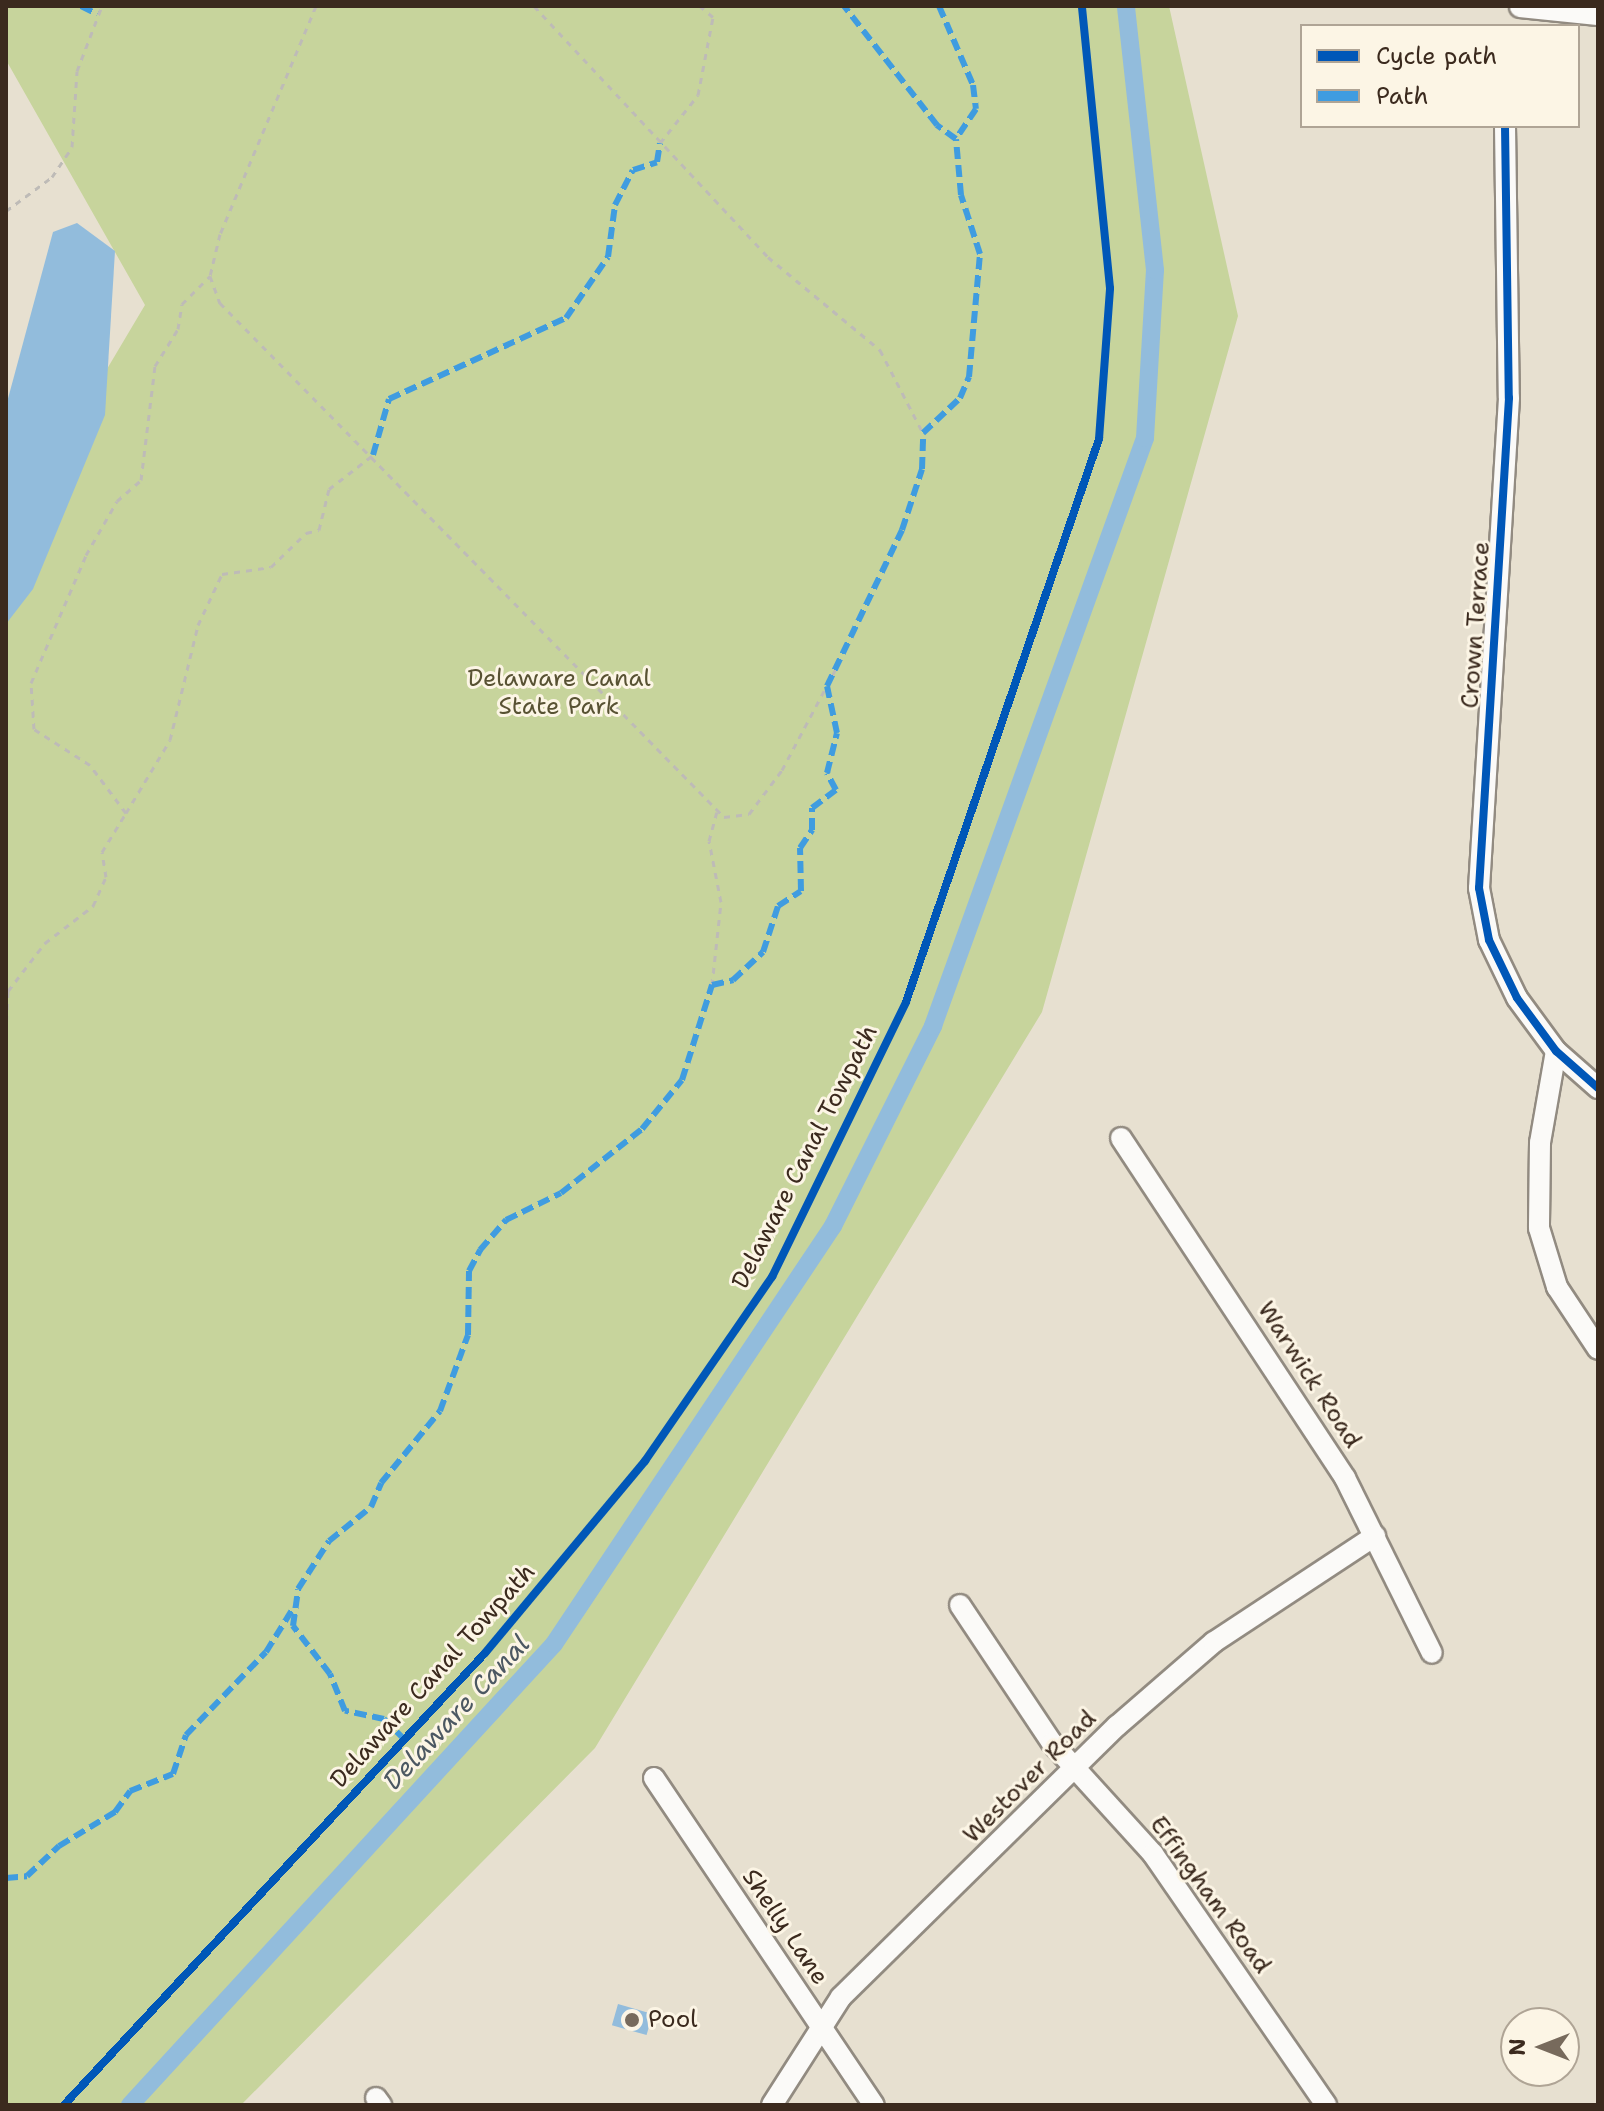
<!DOCTYPE html>
<html>
<head>
<meta charset="utf-8">
<style>
  body { margin:0 }
  #map { position:relative; width:1604px; height:2111px; overflow:hidden; background:#e7e0d0; font-family:"Shantell Sans",sans-serif }
  div>[style] { position:absolute }
  .green>* { inset:0; background:#c7d49c }
  .water>* { inset:0; background:#92bcdc; transform-origin:0 0 }
  .canal>* { height:18px; margin:-9px; padding:0 9px; transform-origin:9px; border-radius:9px; background:#92bcdc }
  .path>* { height:3px; margin-top:-1.5px; transform-origin:0; background:repeating-linear-gradient(90deg,#bebbb7 0 6px,transparent 0 12px) }
  .roads { filter:drop-shadow(2px 0 #928b81) drop-shadow(-2px 0 #928b81) drop-shadow(0 2px #928b81) drop-shadow(0 -2px #928b81) }
  .street>* { height:20px; margin:-10px; padding:0 10px; transform-origin:10px; border-radius:10px; background:#fbfaf8 }
  .quiet>* { height:6px; margin-top:-3px; transform-origin:0; background:repeating-linear-gradient(90deg,#3f9ce0 0 12px,transparent 0 18px) }
  .cycleway>* { height:8px; margin:-4px; padding:0 4px; transform-origin:4px; border-radius:4px; background:#0057b8 }
  .dots>* { width:22px; height:22px; translate:-50% -50%; box-sizing:border-box; border:4px solid #fcf5e5; border-radius:50% }
  span { translate:-50% -50%; white-space:nowrap; text-align:center; line-height:1.15; -webkit-text-stroke:6px #fcf5e5; paint-order:stroke }
  .street-label { font-size:24px; color:#3b2a1e }
  .park-label { font-size:24px; color:#585233 }
  .poi-label { font-size:24px; color:#3b2a1e }
  .left { translate:0 -50%; text-align:left }
  .water-label { font-size:26px; color:#4c5862; font-style:italic }
  .frame { position:absolute; inset:0; border:8px solid #3b2a1e; pointer-events:none }
  .legend { position:absolute; left:1300px; top:24px; width:280px; height:104px; box-sizing:border-box; background:#fcf5e5; border:2px solid #afa495; margin:0; padding:10px 14px; list-style:none; font-size:24px; color:#3b2a1e }
  .legend li { display:flex; align-items:center; gap:16px; height:40px }
  .legend b { width:40px; border:2px solid #afa495 }
  .north { position:absolute; left:1500px; top:2007px; width:80px; height:80px; box-sizing:border-box; background:#fcf5e5; border:2px solid #afa495; border-radius:50%; rotate:270deg; font-size:22px; font-weight:700; line-height:32px; text-align:center; color:#3b2a1e }
  .north::after { content:''; display:block; margin:auto; width:28px; height:36px; background:#776a5c; clip-path:polygon(50% 0,100% 100%,50% 72%,0 100%) }
</style>
</head>
<body>
<div id="map">
  <div class="green">
    <div style="clip-path:polygon(6px 6px,1169px 6px,1238px 316px,1042px 1012px,595px 1748px,241px 2105px,6px 2105px,6px 539px,145px 305px,6px 60px)"></div>
  </div>
  <div class="water">
    <div style="clip-path:polygon(77px 223px,115px 251px,105px 415px,33px 589px,6px 624px,6px 406px,53px 232px)"></div>
    <div style="left:618px;top:2004px;width:36px;height:22px;rotate:16deg"></div>
  </div>
  <div class="canal">
    <div style="left:130px;top:2105px;width:626px;rotate:-47.39deg"></div>
    <div style="left:554px;top:1644px;width:503px;rotate:-56.28deg"></div>
    <div style="left:833px;top:1226px;width:224px;rotate:-63.4deg"></div>
    <div style="left:933px;top:1026px;width:625px;rotate:-70.17deg"></div>
    <div style="left:1145px;top:438px;width:168px;rotate:-86.6deg"></div>
    <div style="left:1155px;top:270px;width:266px;rotate:-96.3deg"></div>
  </div>
  <div class="path">
    <div style="left:316px;top:6px;width:247px;rotate:112.8deg"></div>
    <div style="left:220px;top:234px;width:43px;rotate:103.4deg"></div>
    <div style="left:210px;top:276px;width:29px;rotate:70deg"></div>
    <div style="left:220px;top:303px;width:720px;rotate:45.56deg"></div>
    <div style="left:724px;top:817px;width:25px;rotate:-7deg"></div>
    <div style="left:749px;top:814px;width:55px;rotate:-53.1deg"></div>
    <div style="left:782px;top:770px;width:138px;rotate:-62deg"></div>
    <div style="left:534px;top:6px;width:343px;rotate:47deg"></div>
    <div style="left:768px;top:257px;width:146px;rotate:39.7deg"></div>
    <div style="left:880px;top:350px;width:93px;rotate:62.6deg"></div>
    <div style="left:660px;top:143px;width:61px;rotate:-51.6deg"></div>
    <div style="left:698px;top:95px;width:79px;rotate:-79.1deg"></div>
    <div style="left:713px;top:17px;width:17px;rotate:-140deg"></div>
    <div style="left:6px;top:211px;width:57px;rotate:-36.5deg"></div>
    <div style="left:52px;top:177px;width:36px;rotate:-56deg"></div>
    <div style="left:72px;top:147px;width:76px;rotate:-86.2deg"></div>
    <div style="left:77px;top:71px;width:70px;rotate:-69deg"></div>
    <div style="left:6px;top:232px;width:1px;rotate:90deg"></div>
    <div style="left:126px;top:813px;width:85px;rotate:-58.9deg"></div>
    <div style="left:170px;top:740px;width:118px;rotate:-76.3deg"></div>
    <div style="left:198px;top:625px;width:56px;rotate:-64.8deg"></div>
    <div style="left:222px;top:574px;width:49px;rotate:-8.1deg"></div>
    <div style="left:271px;top:567px;width:49px;rotate:-44.2deg"></div>
    <div style="left:306px;top:533px;width:13px;rotate:-13deg"></div>
    <div style="left:319px;top:530px;width:42px;rotate:-76.3deg"></div>
    <div style="left:329px;top:489px;width:56px;rotate:-37.7deg"></div>
    <div style="left:712px;top:985px;width:83px;rotate:-83.8deg"></div>
    <div style="left:721px;top:902px;width:62px;rotate:-101.1deg"></div>
    <div style="left:709px;top:841px;width:30px;rotate:-75deg"></div>
    <div style="left:6px;top:1033px;width:42px;rotate:-87.3deg"></div>
    <div style="left:8px;top:991px;width:61px;rotate:-52.4deg"></div>
    <div style="left:45px;top:943px;width:61px;rotate:-37.6deg"></div>
    <div style="left:93px;top:906px;width:32px;rotate:-66deg"></div>
    <div style="left:106px;top:877px;width:25px;rotate:-99deg"></div>
    <div style="left:102px;top:852px;width:46px;rotate:-58.4deg"></div>
    <div style="left:126px;top:813px;width:60px;rotate:-126.9deg"></div>
    <div style="left:90px;top:765px;width:67px;rotate:-147.3deg"></div>
    <div style="left:34px;top:729px;width:46px;rotate:-93.7deg"></div>
    <div style="left:31px;top:683px;width:139px;rotate:-66.7deg"></div>
    <div style="left:86px;top:555px;width:62px;rotate:-60.1deg"></div>
    <div style="left:117px;top:501px;width:32px;rotate:-41deg"></div>
    <div style="left:141px;top:480px;width:115px;rotate:-83deg"></div>
    <div style="left:155px;top:366px;width:44px;rotate:-58.1deg"></div>
    <div style="left:178px;top:329px;width:25px;rotate:-81deg"></div>
    <div style="left:182px;top:304px;width:40px;rotate:-45deg"></div>
  </div>
  <div class="roads">
    <div class="street">
      <div style="left:1520px;top:7px;width:78px;rotate:5.9deg"></div>
      <div style="left:1505px;top:126px;width:272px;rotate:89.2deg"></div>
      <div style="left:1509px;top:398px;width:491px;rotate:93.5deg"></div>
      <div style="left:1479px;top:888px;width:53px;rotate:79.1deg"></div>
      <div style="left:1489px;top:940px;width:64px;rotate:64.2deg"></div>
      <div style="left:1517px;top:998px;width:66px;rotate:53.7deg"></div>
      <div style="left:1556px;top:1051px;width:56px;rotate:41.4deg"></div>
      <div style="left:1556px;top:1051px;width:93px;rotate:99.9deg"></div>
      <div style="left:1540px;top:1143px;width:85px;rotate:90.7deg"></div>
      <div style="left:1539px;top:1228px;width:62px;rotate:73deg"></div>
      <div style="left:1557px;top:1287px;width:74px;rotate:56.5deg"></div>
      <div style="left:1121px;top:1138px;width:407px;rotate:56.6deg"></div>
      <div style="left:1345px;top:1478px;width:195px;rotate:63.6deg"></div>
      <div style="left:960px;top:1605px;width:166px;rotate:56.3deg"></div>
      <div style="left:1052px;top:1743px;width:150px;rotate:47.7deg"></div>
      <div style="left:1153px;top:1854px;width:305px;rotate:55.4deg"></div>
      <div style="left:654px;top:1778px;width:394px;rotate:56.1deg"></div>
      <div style="left:376px;top:2098px;width:9px;rotate:54deg"></div>
      <div style="left:772px;top:2105px;width:128px;rotate:-57.4deg"></div>
      <div style="left:841px;top:1997px;width:387px;rotate:-44.5deg"></div>
      <div style="left:1117px;top:1726px;width:128px;rotate:-40.9deg"></div>
      <div style="left:1214px;top:1642px;width:193px;rotate:-33.4deg"></div>
    </div>
  </div>
  <div class="quiet">
    <div style="left:81px;top:6px;width:18px;rotate:27deg"></div>
    <div style="left:939px;top:6px;width:86px;rotate:66.7deg"></div>
    <div style="left:973px;top:85px;width:24px;rotate:83deg"></div>
    <div style="left:976px;top:109px;width:36px;rotate:124deg"></div>
    <div style="left:373px;top:455px;width:58px;rotate:-74.1deg"></div>
    <div style="left:389px;top:399px;width:195px;rotate:-24.6deg"></div>
    <div style="left:566px;top:318px;width:74px;rotate:-55.5deg"></div>
    <div style="left:608px;top:257px;width:52px;rotate:-82.3deg"></div>
    <div style="left:615px;top:205px;width:39px;rotate:-63deg"></div>
    <div style="left:633px;top:170px;width:25px;rotate:-18deg"></div>
    <div style="left:657px;top:162px;width:19px;rotate:-81deg"></div>
    <div style="left:405px;top:1740px;width:30px;rotate:-135deg"></div>
    <div style="left:384px;top:1719px;width:40px;rotate:-168deg"></div>
    <div style="left:345px;top:1711px;width:40px;rotate:-112deg"></div>
    <div style="left:330px;top:1674px;width:61px;rotate:-127.6deg"></div>
    <div style="left:293px;top:1626px;width:37px;rotate:-82deg"></div>
    <div style="left:298px;top:1589px;width:57px;rotate:-57.1deg"></div>
    <div style="left:329px;top:1541px;width:54px;rotate:-39deg"></div>
    <div style="left:371px;top:1507px;width:26px;rotate:-67deg"></div>
    <div style="left:381px;top:1483px;width:93px;rotate:-50.7deg"></div>
    <div style="left:440px;top:1411px;width:81px;rotate:-69.8deg"></div>
    <div style="left:468px;top:1335px;width:64px;rotate:-89.1deg"></div>
    <div style="left:469px;top:1271px;width:24px;rotate:-62deg"></div>
    <div style="left:480px;top:1250px;width:40px;rotate:-49deg"></div>
    <div style="left:506px;top:1220px;width:61px;rotate:-26.1deg"></div>
    <div style="left:561px;top:1193px;width:103px;rotate:-38.3deg"></div>
    <div style="left:642px;top:1129px;width:63px;rotate:-50.8deg"></div>
    <div style="left:682px;top:1080px;width:100px;rotate:-72.5deg"></div>
    <div style="left:712px;top:985px;width:22px;rotate:-13deg"></div>
    <div style="left:733px;top:980px;width:41px;rotate:-43deg"></div>
    <div style="left:763px;top:952px;width:48px;rotate:-71.9deg"></div>
    <div style="left:778px;top:906px;width:27px;rotate:-33deg"></div>
    <div style="left:801px;top:891px;width:43px;rotate:-91.3deg"></div>
    <div style="left:800px;top:848px;width:22px;rotate:-56deg"></div>
    <div style="left:812px;top:830px;width:22px;rotate:-90deg"></div>
    <div style="left:812px;top:808px;width:30px;rotate:-37deg"></div>
    <div style="left:836px;top:790px;width:19px;rotate:-118deg"></div>
    <div style="left:827px;top:773px;width:41px;rotate:-76deg"></div>
    <div style="left:837px;top:733px;width:48px;rotate:-102deg"></div>
    <div style="left:827px;top:686px;width:173px;rotate:-64.3deg"></div>
    <div style="left:902px;top:530px;width:64px;rotate:-71.8deg"></div>
    <div style="left:922px;top:469px;width:36px;rotate:-88deg"></div>
    <div style="left:923px;top:433px;width:51px;rotate:-43.4deg"></div>
    <div style="left:960px;top:398px;width:23px;rotate:-67deg"></div>
    <div style="left:969px;top:377px;width:123px;rotate:-84.9deg"></div>
    <div style="left:980px;top:254px;width:62px;rotate:-107.9deg"></div>
    <div style="left:961px;top:195px;width:56px;rotate:-95.1deg"></div>
    <div style="left:956px;top:139px;width:24px;rotate:-144deg"></div>
    <div style="left:937px;top:125px;width:151px;rotate:-128deg"></div>
    <div style="left:6px;top:1878px;width:21px;rotate:-5deg"></div>
    <div style="left:27px;top:1876px;width:44px;rotate:-43.2deg"></div>
    <div style="left:59px;top:1846px;width:66px;rotate:-31.3deg"></div>
    <div style="left:115px;top:1812px;width:26px;rotate:-54deg"></div>
    <div style="left:130px;top:1791px;width:46px;rotate:-21.6deg"></div>
    <div style="left:173px;top:1774px;width:41px;rotate:-71.6deg"></div>
    <div style="left:186px;top:1735px;width:115px;rotate:-46.1deg"></div>
    <div style="left:266px;top:1652px;width:49px;rotate:-58.2deg"></div>
  </div>
  <div class="cycleway">
    <div style="left:1505px;top:126px;width:272px;rotate:89.2deg"></div>
    <div style="left:1509px;top:398px;width:491px;rotate:93.5deg"></div>
    <div style="left:1479px;top:888px;width:53px;rotate:79.1deg"></div>
    <div style="left:1489px;top:940px;width:64px;rotate:64.2deg"></div>
    <div style="left:1517px;top:998px;width:66px;rotate:53.7deg"></div>
    <div style="left:1556px;top:1051px;width:56px;rotate:41.4deg"></div>
    <div style="left:64px;top:2105px;width:618px;rotate:-47.03deg"></div>
    <div style="left:485px;top:1653px;width:250px;rotate:-50.2deg"></div>
    <div style="left:645px;top:1461px;width:224px;rotate:-55.4deg"></div>
    <div style="left:772px;top:1277px;width:306px;rotate:-64deg"></div>
    <div style="left:906px;top:1002px;width:595px;rotate:-71.08deg"></div>
    <div style="left:1099px;top:439px;width:151px;rotate:-85.8deg"></div>
    <div style="left:1110px;top:288px;width:283px;rotate:-95.7deg"></div>
  </div>
  <div class="dots">
    <div style="left:632px;top:2020px;background:#776a5c"></div>
  </div>
  <div class="street-label">
    <span style="left:1476px;top:625px;rotate:-86deg">Crown Terrace</span>
    <span style="left:805px;top:1157px;rotate:-63deg">Delaware Canal Towpath</span>
    <span style="left:1309px;top:1375px;rotate:57deg">Warwick Road</span>
    <span style="left:433px;top:1676px;rotate:-48deg">Delaware Canal Towpath</span>
    <span style="left:1030px;top:1777px;rotate:-45deg">Westover Road</span>
    <span style="left:1210px;top:1895px;rotate:54deg">Effingham Road</span>
    <span style="left:785px;top:1927px;rotate:56deg">Shelly Lane</span>
  </div>
  <div class="park-label">
    <span style="left:559px;top:693px">Delaware Canal<br>State Park</span>
  </div>
  <div class="poi-label">
    <span class="left" style="left:648px;top:2020px">Pool</span>
  </div>
  <div class="water-label">
    <span style="left:456px;top:1712px;rotate:-47deg">Delaware Canal</span>
  </div>
  <div class="frame"></div>
  <ul class="legend">
  <li><b style="height:10px;background:#0057b8"></b>Cycle path</li>
  <li><b style="height:10px;background:#3f9ce0"></b>Path</li>
  </ul>
  <div class="north">N</div>
</div>
</body>
</html>
